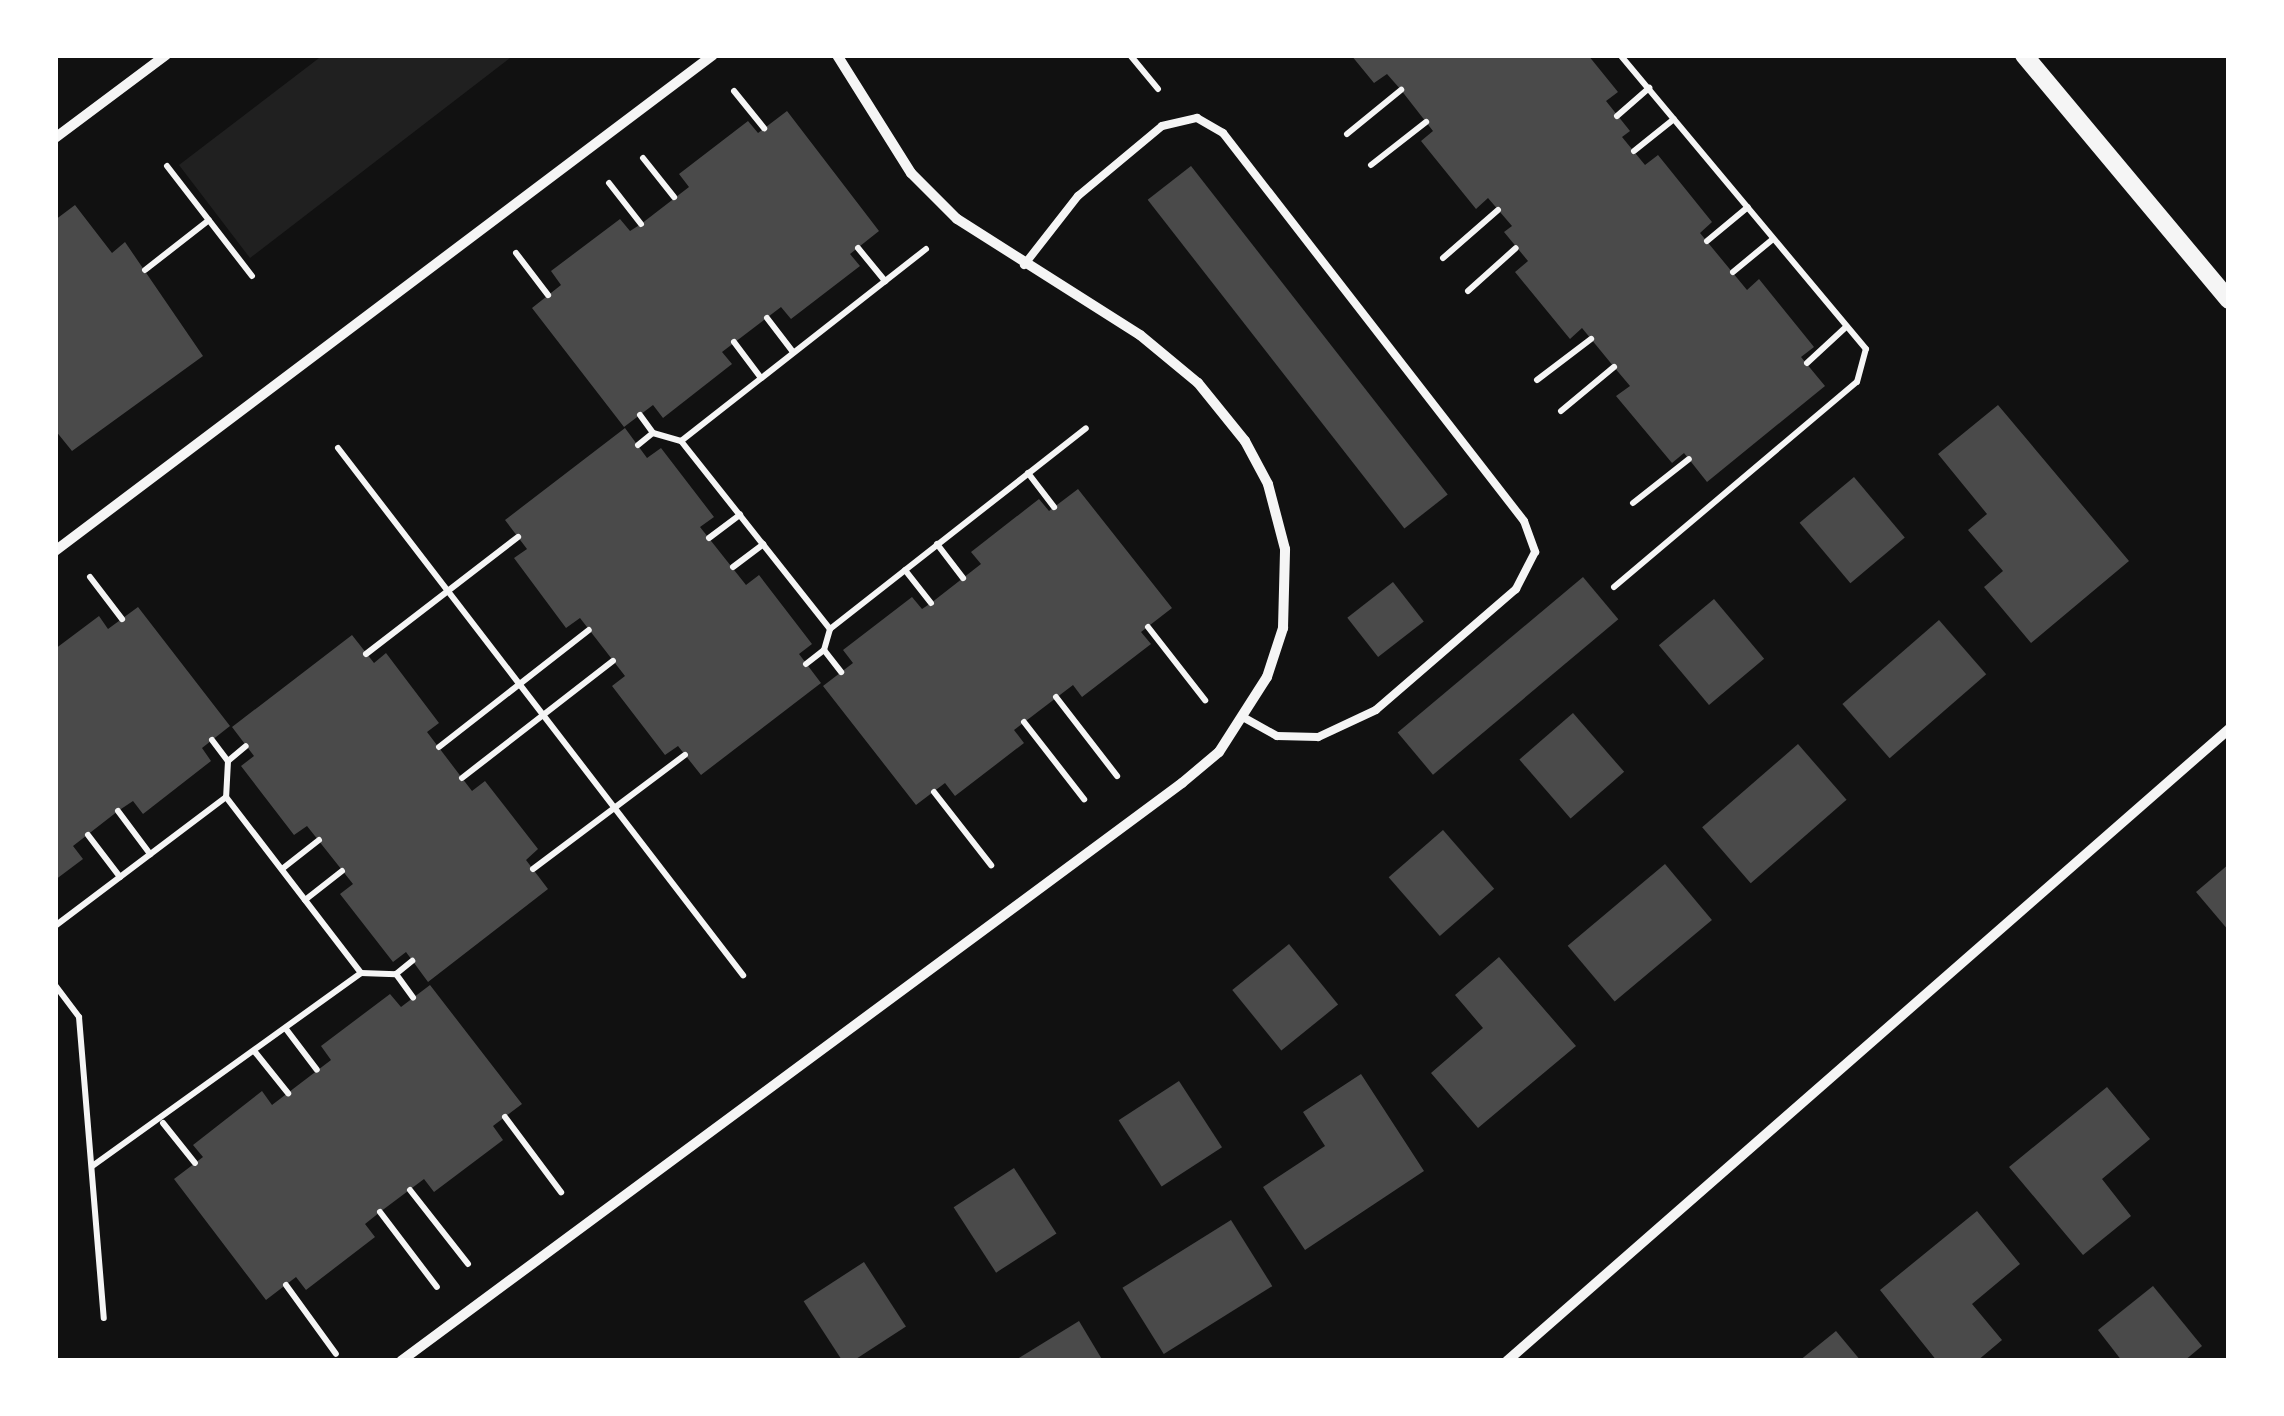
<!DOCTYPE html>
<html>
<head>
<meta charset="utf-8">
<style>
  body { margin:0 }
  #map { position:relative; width:2284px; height:1416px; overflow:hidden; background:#111; font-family:"Nunito Sans",sans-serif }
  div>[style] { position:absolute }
  .green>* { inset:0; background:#202020 }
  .building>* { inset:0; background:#4a4a4a; transform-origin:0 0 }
  .path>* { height:6px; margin:-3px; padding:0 3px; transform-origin:3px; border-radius:3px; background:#f5f5f5 }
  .service>* { height:8px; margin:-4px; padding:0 4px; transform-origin:4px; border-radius:4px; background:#f5f5f5 }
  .minor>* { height:10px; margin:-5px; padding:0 5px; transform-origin:5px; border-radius:5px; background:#f5f5f5 }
  .tertiary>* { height:18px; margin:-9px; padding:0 9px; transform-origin:9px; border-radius:9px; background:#f5f5f5 }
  span { translate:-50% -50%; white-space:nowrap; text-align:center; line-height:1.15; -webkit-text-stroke:9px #fff; paint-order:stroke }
  .frame { position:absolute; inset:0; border:58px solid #fff; pointer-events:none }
</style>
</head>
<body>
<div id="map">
  <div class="green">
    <div style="clip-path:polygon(323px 55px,514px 55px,250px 258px,179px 165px)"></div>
  </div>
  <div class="building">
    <div style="clip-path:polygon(1351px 55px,1588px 55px,1618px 92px,1606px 101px,1630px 131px,1622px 137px,1645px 165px,1658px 155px,1712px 222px,1700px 233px,1747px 290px,1759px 279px,1814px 347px,1801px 357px,1825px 386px,1707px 482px,1684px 453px,1672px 463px,1616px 396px,1630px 386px,1614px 367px,1582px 328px,1570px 339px,1515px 272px,1528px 261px,1504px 232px,1512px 226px,1488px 198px,1476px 209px,1421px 141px,1433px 131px,1401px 90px,1387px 74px,1374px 83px)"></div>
    <div style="clip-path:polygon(787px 111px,879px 231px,850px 254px,860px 266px,791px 319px,781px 307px,722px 352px,732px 364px,663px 418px,653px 405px,624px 427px,532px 308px,561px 285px,551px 271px,620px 219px,630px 231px,641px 224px,689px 187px,679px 174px,748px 121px,758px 133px)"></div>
    <div style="left:1191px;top:166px;width:417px;height:55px;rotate:52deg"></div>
    <div style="clip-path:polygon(75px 205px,112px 253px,125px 242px,203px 356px,72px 451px,55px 430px,55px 220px)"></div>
    <div style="clip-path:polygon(1998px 405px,2129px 561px,2031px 643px,1984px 587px,2003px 571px,1968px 530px,1987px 514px,1938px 454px)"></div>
    <div style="clip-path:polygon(625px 428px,647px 458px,661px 448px,714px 517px,700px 527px,746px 585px,759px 575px,812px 644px,799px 654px,821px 683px,701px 775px,678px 746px,665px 755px,612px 686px,625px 676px,580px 618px,566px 628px,514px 558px,527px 549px,505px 520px)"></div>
    <div style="left:1854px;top:477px;width:79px;height:71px;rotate:50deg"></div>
    <div style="clip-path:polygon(1078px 489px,1172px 608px,1141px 632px,1151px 644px,1082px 697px,1073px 685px,1014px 730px,1024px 743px,955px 796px,945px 783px,916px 805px,823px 686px,853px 663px,843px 650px,912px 597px,922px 609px,931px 603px,981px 564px,971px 552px,1039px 499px,1049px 511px)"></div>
    <div style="left:1583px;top:577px;width:55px;height:242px;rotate:50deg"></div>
    <div style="left:1393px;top:582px;width:50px;height:58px;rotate:52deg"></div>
    <div style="left:1714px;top:599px;width:78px;height:72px;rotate:50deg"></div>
    <div style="clip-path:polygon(138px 607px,230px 726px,202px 748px,211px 761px,143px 814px,133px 801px,118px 811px,73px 846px,83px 859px,55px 880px,55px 649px,99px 616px,108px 629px)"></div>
    <div style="left:1939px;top:620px;width:72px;height:128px;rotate:49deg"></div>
    <div style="clip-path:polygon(352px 635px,374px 663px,386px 653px,439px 723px,427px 732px,462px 778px,472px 791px,485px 781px,538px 849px,526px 860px,548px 889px,428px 982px,406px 952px,393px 962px,340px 894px,353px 884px,307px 826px,294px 835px,241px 766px,254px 756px,232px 727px)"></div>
    <div style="left:1573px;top:713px;width:78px;height:71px;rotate:49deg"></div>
    <div style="left:1798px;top:744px;width:74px;height:127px;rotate:49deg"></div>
    <div style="left:1443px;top:830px;width:78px;height:72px;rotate:49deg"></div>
    <div style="left:1665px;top:864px;width:73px;height:127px;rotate:50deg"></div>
    <div style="clip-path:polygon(2229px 864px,2229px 931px,2196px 892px)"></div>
    <div style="left:1289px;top:944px;width:78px;height:73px;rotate:51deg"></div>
    <div style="clip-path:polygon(1499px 957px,1576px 1046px,1478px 1128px,1431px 1073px,1483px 1028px,1455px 995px)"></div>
    <div style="clip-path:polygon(430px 985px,522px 1104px,493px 1126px,503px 1140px,434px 1192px,424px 1179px,380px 1212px,365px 1224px,375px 1237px,306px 1290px,296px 1277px,266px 1300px,174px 1179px,203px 1157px,193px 1145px,262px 1091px,272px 1105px,331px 1060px,321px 1046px,390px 994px,401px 1007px)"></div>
    <div style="clip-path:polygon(1361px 1074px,1424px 1171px,1305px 1250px,1263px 1187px,1325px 1146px,1303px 1112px)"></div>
    <div style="left:1179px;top:1081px;width:79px;height:72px;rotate:57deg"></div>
    <div style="clip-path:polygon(2107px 1087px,2150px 1139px,2102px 1179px,2131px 1216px,2083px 1255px,2009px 1167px)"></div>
    <div style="left:1014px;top:1168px;width:78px;height:72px;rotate:57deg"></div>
    <div style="clip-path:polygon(1977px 1211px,2020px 1264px,1972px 1304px,2002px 1340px,1977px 1361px,1937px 1361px,1880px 1290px)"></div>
    <div style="left:1231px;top:1220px;width:78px;height:128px;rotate:58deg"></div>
    <div style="left:864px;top:1262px;width:77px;height:72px;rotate:57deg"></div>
    <div style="clip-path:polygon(2153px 1286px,2202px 1346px,2184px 1361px,2122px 1361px,2098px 1330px)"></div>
    <div style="clip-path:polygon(1079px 1321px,1103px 1361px,1014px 1361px)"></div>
    <div style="clip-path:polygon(1836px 1331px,1861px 1361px,1799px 1361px)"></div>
  </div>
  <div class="path">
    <div style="left:1130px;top:55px;width:44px;rotate:50.5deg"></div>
    <div style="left:734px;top:91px;width:48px;rotate:51deg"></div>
    <div style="left:1617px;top:116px;width:43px;rotate:-41.2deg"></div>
    <div style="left:1347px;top:134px;width:70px;rotate:-39.2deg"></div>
    <div style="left:1634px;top:151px;width:51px;rotate:-38.7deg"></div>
    <div style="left:643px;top:158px;width:50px;rotate:51.5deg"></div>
    <div style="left:1371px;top:165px;width:70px;rotate:-38deg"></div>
    <div style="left:167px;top:166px;width:139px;rotate:52.3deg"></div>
    <div style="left:609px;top:183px;width:52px;rotate:52deg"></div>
    <div style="left:1707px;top:241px;width:53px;rotate:-39.7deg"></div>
    <div style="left:858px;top:248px;width:43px;rotate:50.7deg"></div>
    <div style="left:926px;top:249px;width:311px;rotate:141.9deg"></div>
    <div style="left:681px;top:441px;width:240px;rotate:51.6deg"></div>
    <div style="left:830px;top:629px;width:325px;rotate:-38.1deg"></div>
    <div style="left:516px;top:253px;width:53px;rotate:52.7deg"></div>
    <div style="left:1443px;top:258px;width:73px;rotate:-41.1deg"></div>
    <div style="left:145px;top:270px;width:81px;rotate:-38deg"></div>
    <div style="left:1733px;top:272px;width:52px;rotate:-39.5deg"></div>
    <div style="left:1468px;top:291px;width:64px;rotate:-41.9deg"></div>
    <div style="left:767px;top:318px;width:43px;rotate:52.6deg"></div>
    <div style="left:734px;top:342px;width:45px;rotate:53.1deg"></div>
    <div style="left:1807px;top:363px;width:53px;rotate:-42.7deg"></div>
    <div style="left:1537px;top:380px;width:68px;rotate:-37.2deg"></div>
    <div style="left:1561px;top:411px;width:69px;rotate:-39.7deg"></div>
    <div style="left:640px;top:415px;width:22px;rotate:54deg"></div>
    <div style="left:653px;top:433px;width:29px;rotate:16deg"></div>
    <div style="left:638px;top:445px;width:19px;rotate:-39deg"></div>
    <div style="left:338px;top:448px;width:665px;rotate:52.46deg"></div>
    <div style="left:1028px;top:473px;width:43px;rotate:52.6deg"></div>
    <div style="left:1633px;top:503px;width:71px;rotate:-38.2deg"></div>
    <div style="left:709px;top:538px;width:39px;rotate:-37deg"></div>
    <div style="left:937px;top:544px;width:43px;rotate:52.6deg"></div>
    <div style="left:733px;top:567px;width:38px;rotate:-37deg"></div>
    <div style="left:905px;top:570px;width:42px;rotate:51.8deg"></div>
    <div style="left:90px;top:577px;width:53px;rotate:52.7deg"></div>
    <div style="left:1614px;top:587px;width:318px;rotate:-40.2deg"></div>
    <div style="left:1857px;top:382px;width:34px;rotate:-75deg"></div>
    <div style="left:1866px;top:349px;width:383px;rotate:-129.9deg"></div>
    <div style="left:1148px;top:627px;width:93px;rotate:52deg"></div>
    <div style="left:824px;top:650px;width:28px;rotate:52deg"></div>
    <div style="left:366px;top:654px;width:192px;rotate:-37.6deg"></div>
    <div style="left:806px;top:664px;width:23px;rotate:-38deg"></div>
    <div style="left:824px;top:650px;width:22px;rotate:-74deg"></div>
    <div style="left:1056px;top:697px;width:100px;rotate:52.3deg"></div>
    <div style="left:1024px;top:722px;width:98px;rotate:52.1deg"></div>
    <div style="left:212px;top:740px;width:26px;rotate:53deg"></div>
    <div style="left:228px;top:761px;width:36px;rotate:93deg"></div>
    <div style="left:439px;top:747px;width:190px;rotate:-38deg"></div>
    <div style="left:228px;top:761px;width:23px;rotate:-40deg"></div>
    <div style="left:462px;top:778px;width:191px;rotate:-37.8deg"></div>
    <div style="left:934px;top:792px;width:93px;rotate:52deg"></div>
    <div style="left:118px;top:811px;width:54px;rotate:53.3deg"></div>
    <div style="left:88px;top:835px;width:53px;rotate:52.7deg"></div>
    <div style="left:282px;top:869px;width:47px;rotate:-38.1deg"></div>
    <div style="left:533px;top:869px;width:190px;rotate:-36.9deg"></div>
    <div style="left:305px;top:900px;width:47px;rotate:-38.1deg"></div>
    <div style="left:55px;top:926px;width:214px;rotate:-37deg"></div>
    <div style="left:226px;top:797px;width:222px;rotate:52.5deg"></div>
    <div style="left:361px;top:973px;width:331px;rotate:144.3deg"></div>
    <div style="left:361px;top:973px;width:35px;rotate:2deg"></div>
    <div style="left:396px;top:974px;width:21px;rotate:-39deg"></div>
    <div style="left:396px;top:974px;width:29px;rotate:54deg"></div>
    <div style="left:55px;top:985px;width:40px;rotate:53deg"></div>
    <div style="left:79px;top:1017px;width:302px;rotate:85.3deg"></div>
    <div style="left:286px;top:1029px;width:51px;rotate:52.9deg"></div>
    <div style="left:255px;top:1052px;width:53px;rotate:51.2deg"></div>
    <div style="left:505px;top:1117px;width:94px;rotate:53.3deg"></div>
    <div style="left:163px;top:1123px;width:51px;rotate:51.3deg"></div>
    <div style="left:410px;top:1190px;width:94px;rotate:51.9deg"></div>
    <div style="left:380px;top:1212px;width:94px;rotate:52.8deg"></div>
    <div style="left:286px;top:1285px;width:85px;rotate:54.1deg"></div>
  </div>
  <div class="service">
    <div style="left:1024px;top:265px;width:88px;rotate:-52deg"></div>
    <div style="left:1078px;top:196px;width:109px;rotate:-39.8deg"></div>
    <div style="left:1162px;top:126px;width:36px;rotate:-13deg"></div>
    <div style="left:1197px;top:118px;width:30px;rotate:30deg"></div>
    <div style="left:1223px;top:133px;width:491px;rotate:52.2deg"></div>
    <div style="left:1524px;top:521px;width:33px;rotate:70deg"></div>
    <div style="left:1535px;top:552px;width:42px;rotate:117.2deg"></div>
    <div style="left:1516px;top:589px;width:185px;rotate:139.2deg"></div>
    <div style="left:1376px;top:710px;width:64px;rotate:155deg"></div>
    <div style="left:1318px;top:737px;width:41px;rotate:-178.6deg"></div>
    <div style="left:1277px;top:736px;width:37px;rotate:-151deg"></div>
  </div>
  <div class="minor">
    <div style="left:55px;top:138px;width:139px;rotate:-36.8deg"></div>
    <div style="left:55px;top:551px;width:824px;rotate:-37.01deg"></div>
    <div style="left:401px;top:1361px;width:972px;rotate:-36.5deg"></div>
    <div style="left:1182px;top:783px;width:48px;rotate:-40deg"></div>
    <div style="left:1219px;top:752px;width:89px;rotate:-57.4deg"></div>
    <div style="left:1267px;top:677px;width:52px;rotate:-71.9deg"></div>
    <div style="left:1283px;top:628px;width:79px;rotate:-88.5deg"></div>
    <div style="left:1285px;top:549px;width:67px;rotate:-104.7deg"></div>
    <div style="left:1268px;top:484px;width:49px;rotate:-118.1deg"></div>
    <div style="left:1245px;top:441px;width:75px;rotate:-129deg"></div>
    <div style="left:1198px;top:383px;width:75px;rotate:-140.4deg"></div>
    <div style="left:1140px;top:335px;width:217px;rotate:-147.6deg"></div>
    <div style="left:957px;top:219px;width:65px;rotate:-135deg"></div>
    <div style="left:911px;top:173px;width:139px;rotate:-122.1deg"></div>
    <div style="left:1507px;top:1361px;width:960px;rotate:-41.2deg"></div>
  </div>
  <div class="tertiary">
    <div style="left:2024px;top:55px;width:319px;rotate:50.1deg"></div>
  </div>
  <div class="frame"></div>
</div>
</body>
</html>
